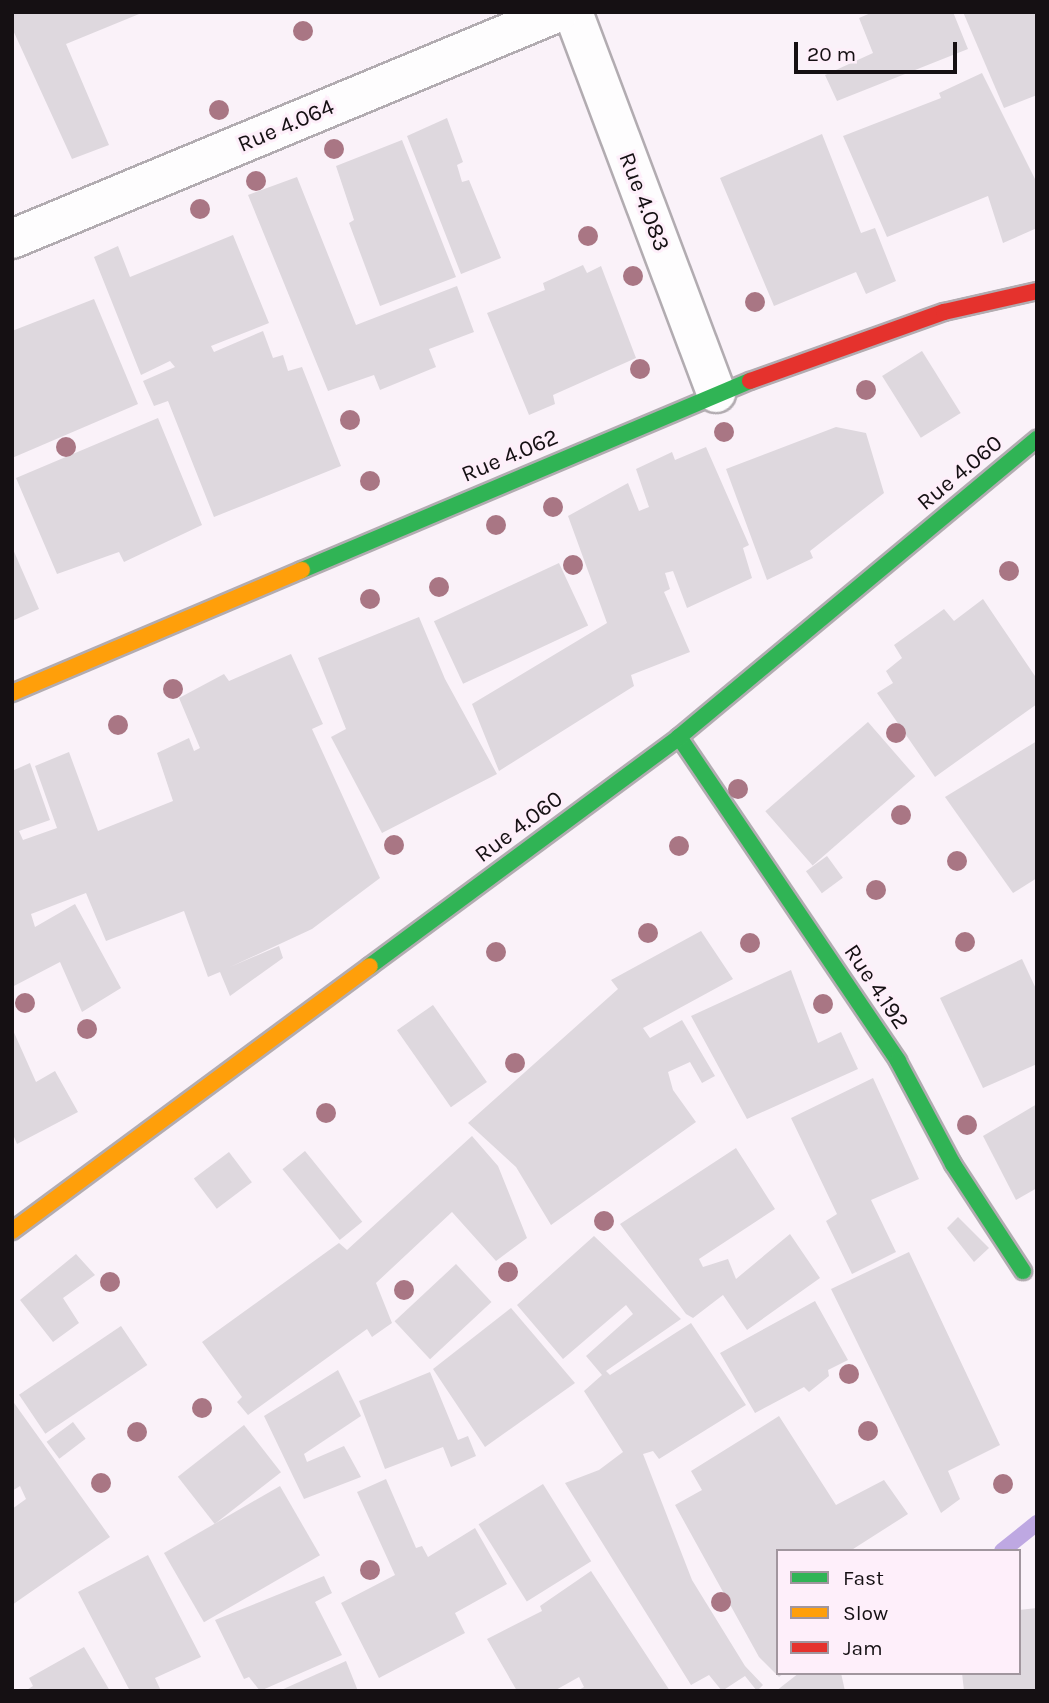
<!DOCTYPE html>
<html>
<head>
<meta charset="utf-8">
<style>
  body { margin:0 }
  #map { position:relative; width:1049px; height:1703px; overflow:hidden; background:#faf2f9; font-family:Karla,sans-serif }
  div>[style] { position:absolute }
  .stream>* { height:16px; margin:-8px; padding:0 8px; transform-origin:8px; border-radius:8px; background:#bea8e2 }
  .building>* { inset:0; background:#ded8de; transform-origin:0 0 }
  .roads { filter:drop-shadow(2px 0 #b2acb1) drop-shadow(-2px 0 #b2acb1) drop-shadow(0 2px #b2acb1) drop-shadow(0 -2px #b2acb1) }
  .street>* { height:38px; margin:-19px; padding:0 19px; transform-origin:19px; border-radius:19px; background:#fefdfe }
  .fast>* { height:16px; margin:-8px; padding:0 8px; transform-origin:8px; border-radius:8px; background:#30b455 }
  .slow>* { height:16px; margin:-8px; padding:0 8px; transform-origin:8px; border-radius:8px; background:#ff9f0a }
  .jam>* { height:16px; margin:-8px; padding:0 8px; transform-origin:8px; border-radius:8px; background:#e5322d }
  .trees>* { width:20px; height:20px; margin:-10px; border-radius:50%; background:#a97684 }
  span { translate:-50% -50%; white-space:nowrap; text-align:center; line-height:1.15; -webkit-text-stroke:6px #feeffa; paint-order:stroke }
  .street-label { font-size:23px; color:#151013 }
  .frame { position:absolute; inset:0; border:14px solid #151013; pointer-events:none }
  .legend { position:absolute; left:776px; top:1549px; width:245px; height:126px; box-sizing:border-box; background:#feeffa; border:2px solid #a1969e; margin:0; padding:9px 12px; list-style:none; font-size:21px; color:#151013 }
  .legend li { display:flex; align-items:center; gap:14px; height:35px }
  .legend b { width:35px; border:2px solid #a1969e }
  .scale { position:absolute; left:794px; top:42px; width:163px; height:32px; box-sizing:border-box; border:4px solid #151013; border-top:0; padding-left:9px; font-size:21px; line-height:24px; white-space:nowrap; color:#151013; -webkit-text-stroke:5px #feeffa; paint-order:stroke }
</style>
</head>
<body>
<div id="map">
  <div class="stream">
    <div style="left:1002px;top:1551px;width:45px;rotate:-38.7deg"></div>
  </div>
  <div class="building">
    <div style="clip-path:polygon(12px 12px,144px 12px,66px 44px,109px 145px,72px 159px,12px 28px)"></div>
    <div style="clip-path:polygon(873px 12px,953px 12px,968px 49px,837px 101px,825px 75px,873px 53px,859px 18px)"></div>
    <div style="clip-path:polygon(963px 12px,1037px 12px,1037px 95px,1004px 108px)"></div>
    <div style="clip-path:polygon(982px 73px,1037px 183px,1037px 228px,1003px 243px,988px 196px,887px 237px,843px 136px,941px 98px,939px 93px)"></div>
    <div style="clip-path:polygon(447px 118px,463px 162px,457px 165px,462px 182px,469px 180px,501px 258px,461px 274px,407px 136px)"></div>
    <div style="clip-path:polygon(822px 134px,861px 233px,875px 228px,896px 281px,866px 294px,856px 272px,774px 306px,720px 178px)"></div>
    <div style="clip-path:polygon(402px 140px,456px 277px,380px 306px,349px 223px,354px 220px,336px 166px)"></div>
    <div style="clip-path:polygon(297px 177px,356px 325px,457px 286px,474px 332px,429px 349px,436px 367px,380px 390px,374px 375px,328px 391px,248px 195px)"></div>
    <div style="clip-path:polygon(233px 235px,269px 323px,211px 346px,214px 352px,263px 331px,273px 358px,283px 355px,288px 371px,302px 367px,341px 466px,214px 517px,168px 401px,154px 406px,143px 381px,175px 367px,170px 361px,141px 375px,94px 257px,118px 246px,130px 277px)"></div>
    <div style="clip-path:polygon(583px 265px,587px 273px,601px 266px,636px 358px,553px 395px,555px 404px,529px 415px,487px 313px,545px 290px,543px 283px)"></div>
    <div style="clip-path:polygon(94px 299px,138px 404px,12px 458px,12px 331px)"></div>
    <div style="left:922px;top:351px;width:73px;height:47px;rotate:58deg"></div>
    <div style="clip-path:polygon(158px 418px,202px 525px,124px 562px,119px 552px,57px 574px,16px 478px)"></div>
    <div style="clip-path:polygon(836px 427px,866px 433px,884px 493px,810px 551px,813px 558px,767px 580px,726px 469px)"></div>
    <div style="clip-path:polygon(706px 447px,749px 545px,743px 548px,752px 578px,687px 608px,673px 571px,665px 573px,670px 589px,664px 592px,690px 652px,631px 675px,634px 686px,499px 771px,472px 704px,607px 623px,568px 516px,628px 483px,639px 511px,649px 507px,636px 469px,672px 452px,675px 460px)"></div>
    <div style="clip-path:polygon(12px 547px,39px 609px,12px 621px)"></div>
    <div style="left:559px;top:563px;width:69px;height:138px;rotate:65deg"></div>
    <div style="clip-path:polygon(983px 599px,1037px 679px,1037px 704px,935px 777px,877px 693px,893px 683px,886px 671px,902px 658px,894px 645px,944px 609px,954px 621px)"></div>
    <div style="clip-path:polygon(419px 617px,445px 679px,497px 774px,382px 833px,331px 737px,346px 729px,318px 658px)"></div>
    <div style="clip-path:polygon(291px 654px,323px 724px,312px 729px,380px 878px,312px 929px,230px 967px,279px 946px,283px 958px,230px 996px,220px 972px,208px 977px,184px 911px,106px 941px,86px 893px,31px 914px,35px 927px,75px 904px,121px 988px,82px 1012px,60px 962px,12px 987px,12px 771px,30px 763px,50px 820px,19px 831px,23px 840px,57px 828px,35px 766px,69px 752px,98px 831px,173px 801px,157px 753px,189px 738px,194px 751px,200px 748px,179px 698px,224px 674px,229px 681px)"></div>
    <div style="left:868px;top:722px;width:72px;height:136px;rotate:49deg"></div>
    <div style="clip-path:polygon(1037px 741px,1037px 878px,1013px 893px,945px 797px)"></div>
    <div style="left:827px;top:856px;width:27px;height:26px;rotate:54deg"></div>
    <div style="clip-path:polygon(701px 931px,733px 979px,643px 1028px,650px 1038px,682px 1020px,715px 1076px,702px 1083px,690px 1062px,668px 1072px,673px 1090px,696px 1122px,551px 1225px,516px 1167px,468px 1123px,618px 989px,611px 980px)"></div>
    <div style="clip-path:polygon(1022px 959px,1037px 991px,1037px 1064px,983px 1088px,940px 998px)"></div>
    <div style="clip-path:polygon(791px 970px,818px 1043px,841px 1032px,858px 1069px,747px 1119px,691px 1016px)"></div>
    <div style="left:433px;top:1005px;width:94px;height:44px;rotate:55deg"></div>
    <div style="clip-path:polygon(12px 1028px,36px 1082px,55px 1071px,78px 1112px,17px 1144px,12px 1132px)"></div>
    <div style="clip-path:polygon(873px 1078px,919px 1179px,871px 1200px,896px 1252px,852px 1274px,826px 1221px,837px 1214px,791px 1118px)"></div>
    <div style="clip-path:polygon(1037px 1104px,1037px 1188px,1016px 1200px,983px 1136px)"></div>
    <div style="clip-path:polygon(472px 1136px,498px 1166px,527px 1238px,496px 1261px,452px 1212px,376px 1283px,392px 1323px,372px 1337px,367px 1329px,248px 1415px,237px 1402px,242px 1397px,202px 1342px,339px 1243px,347px 1250px)"></div>
    <div style="clip-path:polygon(736px 1148px,775px 1209px,699px 1259px,703px 1267px,728px 1259px,736px 1279px,790px 1234px,820px 1278px,747px 1330px,723px 1295px,693px 1318px,686px 1314px,620px 1224px)"></div>
    <div style="left:305px;top:1151px;width:91px;height:29px;rotate:51deg"></div>
    <div style="left:229px;top:1152px;width:38px;height:44px;rotate:53deg"></div>
    <div style="clip-path:polygon(958px 1217px,989px 1248px,974px 1262px,947px 1228px)"></div>
    <div style="clip-path:polygon(594px 1236px,681px 1319px,606px 1371px,610px 1375px,691px 1323px,746px 1405px,659px 1459px,653px 1451px,643px 1454px,692px 1580px,745px 1666px,763px 1685px,757px 1691px,745px 1676px,722px 1691px,709px 1675px,691px 1685px,565px 1483px,599px 1470px,623px 1452px,584px 1391px,602px 1375px,586px 1356px,633px 1314px,626px 1305px,563px 1359px,517px 1305px)"></div>
    <div style="clip-path:polygon(909px 1252px,1000px 1445px,948px 1471px,960px 1499px,941px 1513px,831px 1289px)"></div>
    <div style="clip-path:polygon(76px 1254px,95px 1275px,63px 1298px,79px 1323px,53px 1342px,20px 1300px)"></div>
    <div style="left:456px;top:1264px;width:52px;height:84px;rotate:47deg"></div>
    <div style="clip-path:polygon(815px 1301px,848px 1360px,828px 1370px,829px 1376px,809px 1392px,804px 1387px,755px 1413px,720px 1353px)"></div>
    <div style="clip-path:polygon(511px 1308px,575px 1383px,485px 1447px,433px 1369px)"></div>
    <div style="left:121px;top:1326px;width:47px;height:123px;rotate:56deg"></div>
    <div style="clip-path:polygon(338px 1370px,361px 1416px,304px 1454px,307px 1462px,344px 1446px,361px 1477px,304px 1499px,264px 1416px)"></div>
    <div style="clip-path:polygon(430px 1372px,458px 1440px,468px 1436px,476px 1456px,451px 1467px,443px 1447px,385px 1469px,359px 1401px)"></div>
    <div style="clip-path:polygon(12px 1400px,110px 1537px,12px 1605px,12px 1509px,26px 1499px,20px 1486px,12px 1491px)"></div>
    <div style="clip-path:polygon(779px 1416px,836px 1505px,884px 1480px,908px 1514px,850px 1551px,778px 1551px,778px 1673px,784px 1673px,779px 1677px,759px 1657px,675px 1505px,702px 1490px,691px 1471px)"></div>
    <div style="left:73px;top:1422px;width:21px;height:33px;rotate:53deg"></div>
    <div style="left:244px;top:1425px;width:60px;height:84px;rotate:52deg"></div>
    <div style="clip-path:polygon(386px 1479px,416px 1548px,422px 1546px,428px 1557px,475px 1528px,507px 1584px,455px 1613px,465px 1633px,379px 1678px,341px 1603px,395px 1575px,357px 1492px)"></div>
    <div style="left:543px;top:1484px;width:91px;height:76px;rotate:58deg"></div>
    <div style="left:280px;top:1486px;width:80px;height:134px;rotate:60deg"></div>
    <div style="clip-path:polygon(148px 1555px,201px 1657px,155px 1678px,161px 1691px,130px 1691px,78px 1592px)"></div>
    <div style="clip-path:polygon(591px 1571px,670px 1691px,577px 1691px,584px 1687px,579px 1677px,554px 1691px,517px 1691px,487px 1639px,542px 1611px,540px 1606px)"></div>
    <div style="clip-path:polygon(324px 1576px,332px 1593px,315px 1602px,342px 1655px,260px 1691px,249px 1677px,244px 1679px,215px 1620px)"></div>
    <div style="clip-path:polygon(1037px 1608px,1037px 1691px,964px 1691px,962px 1673px,1019px 1673px,1019px 1610px)"></div>
    <div style="clip-path:polygon(84px 1647px,110px 1691px,25px 1691px,33px 1686px,29px 1678px)"></div>
    <div style="clip-path:polygon(346px 1661px,358px 1691px,279px 1691px)"></div>
    <div style="clip-path:polygon(799px 1673px,841px 1673px,845px 1691px,776px 1691px)"></div>
  </div>
  <div class="roads">
    <div class="street">
      <div style="left:573px;top:12px;width:407px;rotate:69.4deg"></div>
      <div style="left:12px;top:239px;width:592px;rotate:-22.54deg"></div>
    </div>
    <div class="fast">
      <div style="left:302px;top:570px;width:486px;rotate:-22.9deg"></div>
      <div style="left:679px;top:737px;width:391px;rotate:55.9deg"></div>
      <div style="left:898px;top:1061px;width:117px;rotate:61.9deg"></div>
      <div style="left:953px;top:1164px;width:128px;rotate:56.8deg"></div>
      <div style="left:370px;top:966px;width:385px;rotate:-36.5deg"></div>
      <div style="left:679px;top:737px;width:466px;rotate:-39.8deg"></div>
    </div>
    <div class="slow">
      <div style="left:12px;top:693px;width:315px;rotate:-23deg"></div>
      <div style="left:12px;top:1231px;width:445px;rotate:-36.5deg"></div>
    </div>
    <div class="jam">
      <div style="left:750px;top:381px;width:206px;rotate:-19.6deg"></div>
      <div style="left:944px;top:312px;width:95px;rotate:-12.7deg"></div>
    </div>
  </div>
  <div class="trees">
    <div style="left:303px;top:31px"></div>
    <div style="left:219px;top:110px"></div>
    <div style="left:334px;top:149px"></div>
    <div style="left:256px;top:181px"></div>
    <div style="left:200px;top:209px"></div>
    <div style="left:588px;top:236px"></div>
    <div style="left:633px;top:276px"></div>
    <div style="left:755px;top:302px"></div>
    <div style="left:640px;top:369px"></div>
    <div style="left:866px;top:390px"></div>
    <div style="left:350px;top:420px"></div>
    <div style="left:724px;top:432px"></div>
    <div style="left:66px;top:447px"></div>
    <div style="left:370px;top:481px"></div>
    <div style="left:553px;top:507px"></div>
    <div style="left:496px;top:525px"></div>
    <div style="left:573px;top:565px"></div>
    <div style="left:1009px;top:571px"></div>
    <div style="left:439px;top:587px"></div>
    <div style="left:370px;top:599px"></div>
    <div style="left:173px;top:689px"></div>
    <div style="left:118px;top:725px"></div>
    <div style="left:896px;top:733px"></div>
    <div style="left:738px;top:789px"></div>
    <div style="left:901px;top:815px"></div>
    <div style="left:394px;top:845px"></div>
    <div style="left:679px;top:846px"></div>
    <div style="left:957px;top:861px"></div>
    <div style="left:876px;top:890px"></div>
    <div style="left:648px;top:933px"></div>
    <div style="left:965px;top:942px"></div>
    <div style="left:750px;top:943px"></div>
    <div style="left:496px;top:952px"></div>
    <div style="left:25px;top:1003px"></div>
    <div style="left:823px;top:1004px"></div>
    <div style="left:87px;top:1029px"></div>
    <div style="left:515px;top:1063px"></div>
    <div style="left:326px;top:1113px"></div>
    <div style="left:967px;top:1125px"></div>
    <div style="left:604px;top:1221px"></div>
    <div style="left:508px;top:1272px"></div>
    <div style="left:110px;top:1282px"></div>
    <div style="left:404px;top:1290px"></div>
    <div style="left:849px;top:1374px"></div>
    <div style="left:202px;top:1408px"></div>
    <div style="left:868px;top:1431px"></div>
    <div style="left:137px;top:1432px"></div>
    <div style="left:101px;top:1483px"></div>
    <div style="left:1003px;top:1484px"></div>
    <div style="left:370px;top:1570px"></div>
    <div style="left:721px;top:1602px"></div>
  </div>
  <div class="street-label">
    <span style="left:286px;top:126px;rotate:-23deg">Rue 4.064</span>
    <span style="left:644px;top:202px;rotate:69deg">Rue 4.083</span>
    <span style="left:510px;top:456px;rotate:-23deg">Rue 4.062</span>
    <span style="left:960px;top:473px;rotate:-40deg">Rue 4.060</span>
    <span style="left:519px;top:827px;rotate:-37deg">Rue 4.060</span>
    <span style="left:876px;top:987px;rotate:56deg">Rue 4.192</span>
  </div>
  <div class="frame"></div>
  <ul class="legend">
  <li><b style="height:9px;background:#30b455"></b>Fast</li>
  <li><b style="height:9px;background:#ff9f0a"></b>Slow</li>
  <li><b style="height:9px;background:#e5322d"></b>Jam</li>
  </ul>
  <div class="scale">20 m</div>
</div>
</body>
</html>
